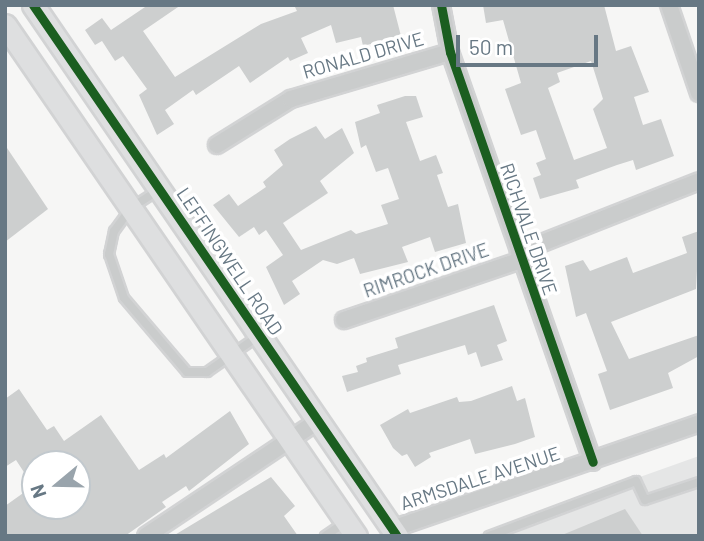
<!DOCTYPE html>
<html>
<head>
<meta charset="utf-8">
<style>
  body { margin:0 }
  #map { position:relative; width:704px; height:541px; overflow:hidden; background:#f6f6f5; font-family:Barlow,sans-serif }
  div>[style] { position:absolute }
  .built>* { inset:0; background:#e5e6e6 }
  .building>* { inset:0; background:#cdcfcf }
  .roads { filter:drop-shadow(2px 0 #d2d3d4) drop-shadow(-2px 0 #d2d3d4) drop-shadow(0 2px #d2d3d4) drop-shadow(0 -2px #d2d3d4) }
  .lane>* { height:8px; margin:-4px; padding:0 4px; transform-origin:4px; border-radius:4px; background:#cacccc }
  .street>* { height:16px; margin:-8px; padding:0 8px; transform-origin:8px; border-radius:8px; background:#cacccc }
  .secondary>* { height:21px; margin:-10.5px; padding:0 10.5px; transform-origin:10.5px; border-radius:10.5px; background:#dedfe0 }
  .cycleway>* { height:9px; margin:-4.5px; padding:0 4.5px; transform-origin:4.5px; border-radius:4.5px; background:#1b5e20 }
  span { translate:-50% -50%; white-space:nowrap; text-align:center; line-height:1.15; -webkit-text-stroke:7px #fff; paint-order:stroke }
  .street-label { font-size:19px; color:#677884 }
  .frame { position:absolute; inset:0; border:7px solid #677884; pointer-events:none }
  .north { position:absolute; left:21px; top:450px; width:70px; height:70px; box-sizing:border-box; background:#fff; border:2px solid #c2c9ce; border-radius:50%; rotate:251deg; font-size:19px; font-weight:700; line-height:28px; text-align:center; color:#677884 }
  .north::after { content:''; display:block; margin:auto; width:24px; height:32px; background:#99a4ac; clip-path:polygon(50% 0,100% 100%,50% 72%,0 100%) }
  .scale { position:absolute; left:456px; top:35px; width:142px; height:32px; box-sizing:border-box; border:4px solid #677884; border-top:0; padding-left:9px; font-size:21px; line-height:24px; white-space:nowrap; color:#677884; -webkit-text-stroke:5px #fff; paint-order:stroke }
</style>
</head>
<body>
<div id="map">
  <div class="built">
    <div style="clip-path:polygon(699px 456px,699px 536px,474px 536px)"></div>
  </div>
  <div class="building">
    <div style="clip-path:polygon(148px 5px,181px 5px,143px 31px,175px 77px,261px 24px,297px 11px,294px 5px,393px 5px,401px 36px,363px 46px,361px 37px,336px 43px,331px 25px,301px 38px,308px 53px,290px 61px,288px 57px,250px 83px,239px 66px,196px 95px,193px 90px,165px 110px,174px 124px,157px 135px,139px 95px,147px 89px,123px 56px,115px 61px,102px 41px,95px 45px,85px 30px,102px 18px,111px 30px)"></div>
    <div style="clip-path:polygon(evenodd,483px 5px,604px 5px,616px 51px,631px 46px,649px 92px,634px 97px,643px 125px,661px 119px,674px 156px,636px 170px,633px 160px,617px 165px,576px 180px,579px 188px,540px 199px,533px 178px,541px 175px,536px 163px,546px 159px,536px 130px,521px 135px,505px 89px,521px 83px,503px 20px,486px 23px,483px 5px,591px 61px,603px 99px,593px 109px,607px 148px,574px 160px,548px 88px,560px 82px,557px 73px,591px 61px)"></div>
    <div style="clip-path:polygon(405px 96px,416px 96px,423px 117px,406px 122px,420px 161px,436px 155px,443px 173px,437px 175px,448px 207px,458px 204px,466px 243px,435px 252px,430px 237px,402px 247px,408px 262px,360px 274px,354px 258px,337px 264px,323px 260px,292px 281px,300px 294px,284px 305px,266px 267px,283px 255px,266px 230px,259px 235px,254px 227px,239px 237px,213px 205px,229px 194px,238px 206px,266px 187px,263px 182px,283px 165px,274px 150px,290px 139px,316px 126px,325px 139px,342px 128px,354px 153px,320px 181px,328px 193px,283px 223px,301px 250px,351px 230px,356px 234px,388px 224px,381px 205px,399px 199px,388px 168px,376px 172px,366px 145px,361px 148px,355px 122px,380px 113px,377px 105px)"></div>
    <div style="clip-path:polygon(5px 145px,48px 209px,5px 242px)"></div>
    <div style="clip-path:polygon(699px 231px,696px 289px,611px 322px,629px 359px,699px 335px,699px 356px,668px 373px,673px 388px,610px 410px,598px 374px,607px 371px,586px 313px,576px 317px,565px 266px,583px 260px,590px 271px,627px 257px,633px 273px,687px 253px,682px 237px)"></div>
    <div style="clip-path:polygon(494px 305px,507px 341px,497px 345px,503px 360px,481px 367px,476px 352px,468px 355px,465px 345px,398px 365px,401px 374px,347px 392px,342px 376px,358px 372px,356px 366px,367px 362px,366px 358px,398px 348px,395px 338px)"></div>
    <div style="clip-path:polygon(512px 386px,517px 401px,525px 398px,535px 437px,515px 444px,475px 454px,470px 439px,429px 453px,431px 457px,415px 467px,407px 454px,402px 456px,393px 448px,380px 425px,408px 409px,410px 413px,457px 397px,459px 402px,471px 401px)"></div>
    <div style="clip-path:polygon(evenodd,19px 389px,47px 430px,54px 426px,64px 441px,101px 415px,139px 470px,164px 454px,166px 458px,230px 411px,249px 444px,189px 491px,186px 486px,162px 502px,166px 507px,125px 536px,5px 536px,5px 506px,33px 486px,16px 460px,5px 467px,5px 399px,19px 389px,35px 464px,77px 464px,77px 506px,35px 506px,35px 464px)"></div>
    <div style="clip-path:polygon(271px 477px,295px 506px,284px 516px,298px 536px,173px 536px)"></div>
    <div style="clip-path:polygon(625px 509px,643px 536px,563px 536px,562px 535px)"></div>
  </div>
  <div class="roads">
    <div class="lane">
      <div style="left:157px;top:191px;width:31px;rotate:147deg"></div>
      <div style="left:131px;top:208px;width:29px;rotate:126deg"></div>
      <div style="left:114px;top:231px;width:24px;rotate:102deg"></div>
      <div style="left:109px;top:254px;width:46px;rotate:71.2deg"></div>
      <div style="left:124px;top:298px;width:97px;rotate:49.6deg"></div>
      <div style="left:187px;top:372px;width:20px"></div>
      <div style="left:207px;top:372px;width:61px;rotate:-35deg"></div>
      <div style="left:325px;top:536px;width:23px;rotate:-34deg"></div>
      <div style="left:489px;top:536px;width:157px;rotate:-20.5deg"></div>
      <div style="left:636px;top:481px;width:21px;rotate:65deg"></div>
      <div style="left:645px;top:500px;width:57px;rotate:-18.4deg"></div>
    </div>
    <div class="street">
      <div style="left:441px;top:5px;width:48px;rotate:79.2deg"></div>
      <div style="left:450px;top:52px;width:434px;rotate:70.8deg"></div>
      <div style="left:669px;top:5px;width:93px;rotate:71.2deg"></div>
      <div style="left:217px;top:145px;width:87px;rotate:-31.9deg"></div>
      <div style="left:291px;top:99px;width:166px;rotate:-16.5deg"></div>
      <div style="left:519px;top:252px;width:193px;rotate:-21.5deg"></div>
      <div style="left:344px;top:320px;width:187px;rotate:-18.7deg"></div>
      <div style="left:392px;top:529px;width:325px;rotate:-19deg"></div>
      <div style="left:146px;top:536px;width:207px;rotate:-33.8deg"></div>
    </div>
    <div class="secondary">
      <div style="left:33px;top:5px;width:644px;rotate:55.57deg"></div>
      <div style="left:5px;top:25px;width:620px;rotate:55.52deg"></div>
    </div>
  </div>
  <div class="cycleway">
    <div style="left:33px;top:5px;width:644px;rotate:55.57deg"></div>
    <div style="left:441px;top:5px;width:48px;rotate:79.2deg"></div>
    <div style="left:450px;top:52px;width:434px;rotate:70.8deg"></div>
  </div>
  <div class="street-label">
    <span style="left:363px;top:55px;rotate:-16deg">RONALD DRIVE</span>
    <span style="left:529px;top:229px;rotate:71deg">RICHVALE DRIVE</span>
    <span style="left:230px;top:261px;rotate:56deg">LEFFINGWELL ROAD</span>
    <span style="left:426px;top:270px;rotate:-19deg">RIMROCK DRIVE</span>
    <span style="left:480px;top:478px;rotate:-18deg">ARMSDALE AVENUE</span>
  </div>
  <div class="frame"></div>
  <div class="north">N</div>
  <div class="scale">50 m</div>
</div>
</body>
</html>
